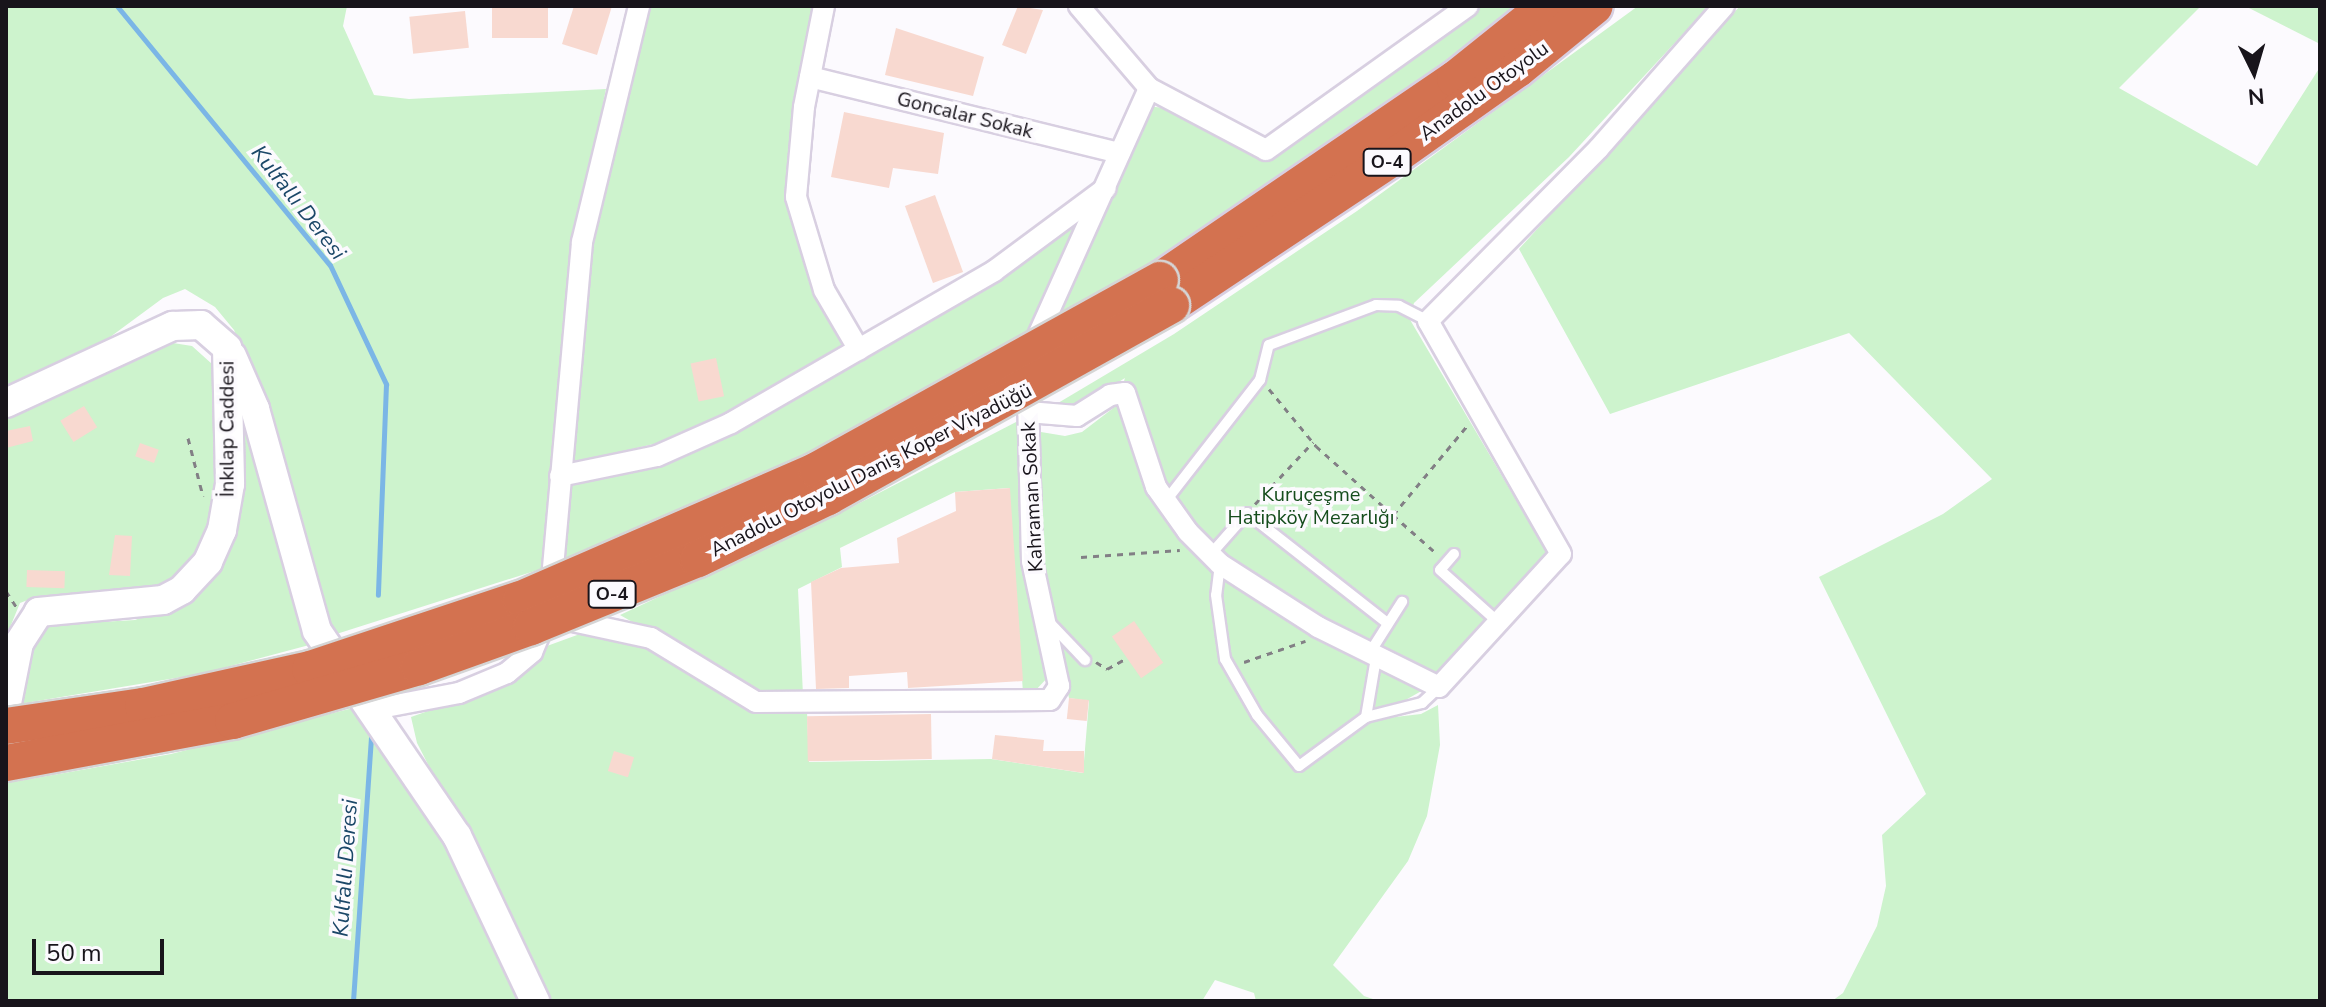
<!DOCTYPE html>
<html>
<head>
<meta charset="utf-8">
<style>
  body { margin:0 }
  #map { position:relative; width:2326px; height:1007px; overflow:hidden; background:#fcfafe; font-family:"Nunito Sans",sans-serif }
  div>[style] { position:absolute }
  .green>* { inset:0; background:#cdf3cd }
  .stream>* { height:5px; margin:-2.5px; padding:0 2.5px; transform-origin:2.5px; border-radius:2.5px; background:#7bb6e6 }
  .building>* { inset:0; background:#f8d9d0; transform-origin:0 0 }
  .path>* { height:3px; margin-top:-1.5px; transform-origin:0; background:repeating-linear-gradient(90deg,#827f85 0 6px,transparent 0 12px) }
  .roads { filter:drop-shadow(2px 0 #d8cfe1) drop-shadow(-2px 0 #d8cfe1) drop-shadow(0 2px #d8cfe1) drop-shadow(0 -2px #d8cfe1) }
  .lane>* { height:10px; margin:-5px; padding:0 5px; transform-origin:5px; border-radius:5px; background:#fff }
  .street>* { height:20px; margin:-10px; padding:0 10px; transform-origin:10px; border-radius:10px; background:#fff }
  .secondary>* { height:28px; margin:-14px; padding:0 14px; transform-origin:14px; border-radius:14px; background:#fff }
  .highway>* { height:36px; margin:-18px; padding:0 18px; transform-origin:18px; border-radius:18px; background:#d37250 }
  .bridges { filter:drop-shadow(2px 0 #d5d5d6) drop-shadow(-2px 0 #d5d5d6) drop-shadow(0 2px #d5d5d6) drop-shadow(0 -2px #d5d5d6) }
  .highway-bridge>* { height:36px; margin:-18px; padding:0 18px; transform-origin:18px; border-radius:18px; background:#d37250 }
  span { translate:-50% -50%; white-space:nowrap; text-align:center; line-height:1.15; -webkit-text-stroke:7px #fcfafe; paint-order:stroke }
  .shield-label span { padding:2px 6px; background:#fcfafe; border:2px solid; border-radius:6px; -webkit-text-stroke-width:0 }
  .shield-label { font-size:18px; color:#18141b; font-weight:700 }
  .street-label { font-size:20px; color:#18141b }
  .park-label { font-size:20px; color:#154d1c }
  .water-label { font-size:22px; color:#1b4768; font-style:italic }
  .frame { position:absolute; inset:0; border:8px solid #18141b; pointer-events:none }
  .north { position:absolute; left:2214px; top:32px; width:80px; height:80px; -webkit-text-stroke:6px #fcfafe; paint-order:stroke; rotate:175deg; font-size:22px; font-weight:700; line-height:32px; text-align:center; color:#18141b }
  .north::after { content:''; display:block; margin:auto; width:28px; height:36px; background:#18141b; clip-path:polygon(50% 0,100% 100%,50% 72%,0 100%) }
  .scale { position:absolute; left:32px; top:939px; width:132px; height:36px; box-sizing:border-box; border:4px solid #18141b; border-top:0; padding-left:10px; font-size:24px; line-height:28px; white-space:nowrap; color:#18141b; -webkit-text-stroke:6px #fcfafe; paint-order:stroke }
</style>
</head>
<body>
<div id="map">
  <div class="green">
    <div style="clip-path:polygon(6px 6px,347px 6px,343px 26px,374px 95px,409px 99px,606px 89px,569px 271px,541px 569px,327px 637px,267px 412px,234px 330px,215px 307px,185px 289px,163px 298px,64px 371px,6px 395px)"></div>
    <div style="clip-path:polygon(648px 6px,817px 6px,787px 186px,803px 260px,848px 345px,679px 438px,573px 463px,590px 246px)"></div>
    <div style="clip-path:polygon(1483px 6px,1520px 6px,1298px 168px,1045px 329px,1147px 106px,1164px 108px,1271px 157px)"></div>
    <div style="clip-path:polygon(1638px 6px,1709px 6px,1569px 157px,1414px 303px,1409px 318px,1548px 554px,1425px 689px,1370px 720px,1421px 714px,1438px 705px,1440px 745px,1427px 816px,1408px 861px,1333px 965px,1364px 996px,1379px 1001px,1256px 1001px,1254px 993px,1215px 980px,1202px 1001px,544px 1001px,508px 919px,417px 743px,411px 717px,499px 686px,527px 671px,547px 646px,588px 631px,656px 647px,741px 706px,765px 712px,807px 711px,809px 762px,991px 759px,1083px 773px,1089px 701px,1069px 698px,1036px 552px,1035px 431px,1065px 436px,1082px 432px,1116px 406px,1125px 378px,1076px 409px,1053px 406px,1174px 334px,1357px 211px)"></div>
    <div style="clip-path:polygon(1740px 6px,2201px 6px,2119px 88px,2257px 166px,2320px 67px,2320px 1001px,1832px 1001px,1843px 993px,1877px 926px,1886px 886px,1882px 835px,1926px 794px,1819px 577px,1943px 514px,1992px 479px,1849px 333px,1610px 414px,1519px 249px)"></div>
    <div style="clip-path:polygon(2245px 6px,2320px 6px,2320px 44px)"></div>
    <div style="clip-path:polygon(1086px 217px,1024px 343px,831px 445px,561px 564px,567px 487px,665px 462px,753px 423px,996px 281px)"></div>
    <div style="clip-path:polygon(173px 343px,192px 346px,212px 364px,220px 384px,216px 498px,202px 547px,183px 574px,163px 586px,38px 596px,20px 603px,6px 637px,6px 417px,130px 357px)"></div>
    <div style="clip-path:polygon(241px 406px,313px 644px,200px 674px,19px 704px,29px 651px,49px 625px,135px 620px,189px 599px)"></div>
    <div style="clip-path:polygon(1020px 420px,1049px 676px,1034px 692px,1023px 693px,1009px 488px,955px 492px,840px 548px,842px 567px,798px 589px,803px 695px,761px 695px,620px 615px,850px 508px)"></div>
    <div style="clip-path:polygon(357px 707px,392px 740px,528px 1001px,6px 1001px,8px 783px,171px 754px)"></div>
  </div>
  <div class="stream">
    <div style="left:117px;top:6px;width:335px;rotate:50.6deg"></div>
    <div style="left:330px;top:265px;width:132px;rotate:64.8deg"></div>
    <div style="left:386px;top:384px;width:211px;rotate:92.2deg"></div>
    <div style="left:353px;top:1001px;width:265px;rotate:-86.1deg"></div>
  </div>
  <div class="building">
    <div style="left:492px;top:6px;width:56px;height:32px"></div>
    <div style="clip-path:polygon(574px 6px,612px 6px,597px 55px,562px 44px)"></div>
    <div style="clip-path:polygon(1018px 6px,1043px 10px,1026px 54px,1002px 45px)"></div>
    <div style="left:465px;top:11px;width:37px;height:56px;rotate:84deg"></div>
    <div style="clip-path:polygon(896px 28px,984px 57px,973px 96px,885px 75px)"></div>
    <div style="clip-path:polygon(844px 112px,944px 133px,938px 174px,893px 168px,889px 188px,831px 177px)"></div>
    <div style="left:935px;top:195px;width:82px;height:32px;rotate:70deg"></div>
    <div style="left:716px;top:358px;width:39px;height:26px;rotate:78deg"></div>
    <div style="left:84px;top:406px;width:25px;height:28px;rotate:58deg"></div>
    <div style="clip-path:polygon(30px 426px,33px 441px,6px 448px,6px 431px)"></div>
    <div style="left:140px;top:443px;width:20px;height:14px;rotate:20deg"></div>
    <div style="clip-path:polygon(1010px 488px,1023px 681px,908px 688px,907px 672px,849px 676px,849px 688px,816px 689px,811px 582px,841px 568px,899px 563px,897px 538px,956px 511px,955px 492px)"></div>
    <div style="clip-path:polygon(115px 535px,132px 536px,130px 576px,109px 575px)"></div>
    <div style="left:27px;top:570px;width:38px;height:17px;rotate:2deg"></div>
    <div style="left:1134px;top:621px;width:51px;height:27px;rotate:55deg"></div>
    <div style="left:1069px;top:698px;width:20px;height:21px;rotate:6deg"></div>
    <div style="left:931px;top:714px;width:45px;height:124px;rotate:89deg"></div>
    <div style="clip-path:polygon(995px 735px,1044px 740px,1043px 751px,1084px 751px,1084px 773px,992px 759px)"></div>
    <div style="left:614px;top:751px;width:21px;height:21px;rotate:17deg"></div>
  </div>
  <div class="path">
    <div style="left:1269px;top:389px;width:74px;rotate:50.5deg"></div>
    <div style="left:1316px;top:446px;width:103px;rotate:41.9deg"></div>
    <div style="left:1393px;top:515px;width:116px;rotate:-50.3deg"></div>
    <div style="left:188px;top:438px;width:60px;rotate:75.5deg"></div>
    <div style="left:1255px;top:504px;width:85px;rotate:-46.9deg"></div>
    <div style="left:1393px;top:515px;width:56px;rotate:41.4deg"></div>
    <div style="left:1081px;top:557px;width:99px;rotate:-4deg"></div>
    <div style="left:6px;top:591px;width:20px;rotate:57deg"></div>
    <div style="left:1096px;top:662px;width:13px;rotate:32deg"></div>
    <div style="left:1107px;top:669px;width:23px;rotate:-29deg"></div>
    <div style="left:1244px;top:662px;width:65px;rotate:-19deg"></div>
  </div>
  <div class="roads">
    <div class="lane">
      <div style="left:1165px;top:502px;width:155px;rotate:-52.1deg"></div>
      <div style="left:1260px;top:380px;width:36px;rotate:-76deg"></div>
      <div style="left:1269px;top:345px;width:114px;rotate:-20.5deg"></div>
      <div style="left:1376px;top:305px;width:23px;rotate:2deg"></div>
      <div style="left:1399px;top:306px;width:33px;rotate:27deg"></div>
      <div style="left:1454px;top:554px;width:21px;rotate:131deg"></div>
      <div style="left:1440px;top:570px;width:78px;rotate:41.9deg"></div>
      <div style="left:1210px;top:555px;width:56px;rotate:-48.6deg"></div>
      <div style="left:1247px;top:513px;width:177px;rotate:38.1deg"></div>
      <div style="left:1220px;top:564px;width:31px;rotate:97deg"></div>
      <div style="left:1216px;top:595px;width:65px;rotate:82deg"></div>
      <div style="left:1225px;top:659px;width:64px;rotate:60.3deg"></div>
      <div style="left:1257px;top:715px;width:66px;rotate:50.5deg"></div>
      <div style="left:1299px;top:766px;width:83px;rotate:-36.2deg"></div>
      <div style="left:1366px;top:717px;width:58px;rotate:-14deg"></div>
      <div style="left:1422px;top:703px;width:23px;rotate:-43deg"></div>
      <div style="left:1048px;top:621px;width:54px;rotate:46.5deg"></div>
      <div style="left:1369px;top:654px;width:62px;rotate:-57.6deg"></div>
      <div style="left:1366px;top:717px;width:60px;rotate:-80.4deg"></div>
    </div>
    <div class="street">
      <div style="left:824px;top:6px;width:103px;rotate:101.2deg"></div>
      <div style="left:804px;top:107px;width:90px;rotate:95.1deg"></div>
      <div style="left:796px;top:197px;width:97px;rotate:73.2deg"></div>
      <div style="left:824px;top:290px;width:69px;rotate:59.7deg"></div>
      <div style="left:810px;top:77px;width:319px;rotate:13.8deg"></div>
      <div style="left:1149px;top:88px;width:132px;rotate:27.9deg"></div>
      <div style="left:1266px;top:150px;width:248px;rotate:-35.5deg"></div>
      <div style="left:1031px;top:351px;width:288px;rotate:-65.8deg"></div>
      <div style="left:1149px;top:88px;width:108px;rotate:-130.5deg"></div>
      <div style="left:1028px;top:412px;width:49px;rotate:4.7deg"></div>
      <div style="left:1077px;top:416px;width:39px;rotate:-32deg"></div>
      <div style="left:1110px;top:395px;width:15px;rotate:-8deg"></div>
      <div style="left:1125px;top:393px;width:99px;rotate:71.7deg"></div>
      <div style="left:1156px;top:487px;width:55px;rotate:54.6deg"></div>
      <div style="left:1188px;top:532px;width:45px;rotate:45deg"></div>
      <div style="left:1220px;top:564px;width:117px;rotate:32.7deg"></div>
      <div style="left:1318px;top:627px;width:135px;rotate:26.4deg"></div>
      <div style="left:1439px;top:687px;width:180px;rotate:-47.5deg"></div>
      <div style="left:1561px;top:554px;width:268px;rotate:-119.7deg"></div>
      <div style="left:1428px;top:321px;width:243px;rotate:-45.3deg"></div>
      <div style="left:1599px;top:148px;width:189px;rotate:-48.6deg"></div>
      <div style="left:560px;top:476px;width:99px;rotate:-11.7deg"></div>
      <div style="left:657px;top:456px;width:81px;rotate:-24deg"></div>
      <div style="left:731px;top:423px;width:304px;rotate:-30deg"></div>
      <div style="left:994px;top:271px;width:139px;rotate:-36.5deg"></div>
      <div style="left:551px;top:590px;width:349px;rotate:-84.9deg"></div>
      <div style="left:582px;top:242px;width:243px;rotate:-76.4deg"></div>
      <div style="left:563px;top:619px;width:90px;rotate:12.2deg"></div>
      <div style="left:651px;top:638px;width:123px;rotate:31.4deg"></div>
      <div style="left:756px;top:702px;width:294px;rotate:-0.4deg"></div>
      <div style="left:1050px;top:700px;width:17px;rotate:-57deg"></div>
      <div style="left:1059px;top:686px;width:128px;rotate:-102.2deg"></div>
      <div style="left:1032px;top:561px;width:162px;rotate:-91.4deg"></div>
      <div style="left:375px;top:709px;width:86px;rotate:-10.8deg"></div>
      <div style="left:459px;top:693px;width:52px;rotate:-22.6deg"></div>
      <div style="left:507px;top:673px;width:33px;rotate:-40deg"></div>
      <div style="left:532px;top:652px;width:34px;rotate:-67deg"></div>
    </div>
    <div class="secondary">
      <div style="left:232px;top:356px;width:58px;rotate:66.5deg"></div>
      <div style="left:255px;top:409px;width:230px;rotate:74.4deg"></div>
      <div style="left:317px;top:631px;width:248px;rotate:55.7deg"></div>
      <div style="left:457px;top:836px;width:183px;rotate:64.7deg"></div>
      <div style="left:6px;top:403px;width:184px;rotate:-24.8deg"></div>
      <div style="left:173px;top:326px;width:28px;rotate:-2deg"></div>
      <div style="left:201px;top:325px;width:35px;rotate:41deg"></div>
      <div style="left:227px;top:348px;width:136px;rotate:88.7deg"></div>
      <div style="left:230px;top:484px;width:47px;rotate:99.9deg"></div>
      <div style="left:222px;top:530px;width:35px;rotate:114deg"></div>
      <div style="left:208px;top:562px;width:38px;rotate:133deg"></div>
      <div style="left:182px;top:590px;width:21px;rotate:152deg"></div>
      <div style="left:163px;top:600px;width:125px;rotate:174.5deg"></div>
      <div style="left:39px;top:612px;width:37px;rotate:123deg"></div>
      <div style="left:19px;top:643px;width:66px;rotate:101.3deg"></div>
    </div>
    <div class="highway">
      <div style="left:1160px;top:280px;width:357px;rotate:-34.3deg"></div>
      <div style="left:1455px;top:79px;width:117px;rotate:-38.7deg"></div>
      <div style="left:1171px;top:305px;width:269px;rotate:-33.6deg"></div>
      <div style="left:1395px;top:156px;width:151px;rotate:-35.3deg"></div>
      <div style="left:1518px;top:69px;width:99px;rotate:-39.3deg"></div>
    </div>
  </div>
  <div class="bridges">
    <div class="highway-bridge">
      <div style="left:6px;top:726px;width:138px;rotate:-8.3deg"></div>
      <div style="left:143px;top:706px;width:171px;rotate:-12.5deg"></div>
      <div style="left:310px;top:669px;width:222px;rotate:-18.4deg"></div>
      <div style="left:521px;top:599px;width:323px;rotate:-23.5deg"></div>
      <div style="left:817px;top:470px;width:392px;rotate:-29deg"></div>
      <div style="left:6px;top:763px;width:231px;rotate:-10.5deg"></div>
      <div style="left:233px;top:721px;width:194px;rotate:-16.2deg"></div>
      <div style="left:419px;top:667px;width:119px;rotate:-19.7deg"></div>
      <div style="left:531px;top:627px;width:180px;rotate:-22.2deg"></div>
      <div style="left:698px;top:559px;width:144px;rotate:-25.5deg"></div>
      <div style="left:828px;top:497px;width:393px;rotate:-29.2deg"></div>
    </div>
  </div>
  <div class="shield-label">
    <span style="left:1387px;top:162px">O-4</span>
    <span style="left:612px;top:594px">O-4</span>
  </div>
  <div class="street-label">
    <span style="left:1484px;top:91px;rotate:-36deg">Anadolu Otoyolu</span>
    <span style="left:965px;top:115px;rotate:14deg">Goncalar Sokak</span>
    <span style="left:227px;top:429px;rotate:-90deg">İnkılap Caddesi</span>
    <span style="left:871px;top:470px;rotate:-27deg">Anadolu Otoyolu Daniş Koper Viyadüğü</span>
    <span style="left:1032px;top:497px;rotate:-93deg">Kahraman Sokak</span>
  </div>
  <div class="park-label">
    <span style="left:1311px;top:506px">Kuruçeşme<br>Hatipköy Mezarlığı</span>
  </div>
  <div class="water-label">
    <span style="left:298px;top:203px;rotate:52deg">Kulfallı Deresi</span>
    <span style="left:346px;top:868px;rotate:-86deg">Kulfallı Deresi</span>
  </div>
  <div class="frame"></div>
  <div class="north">N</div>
  <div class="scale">50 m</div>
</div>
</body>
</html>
